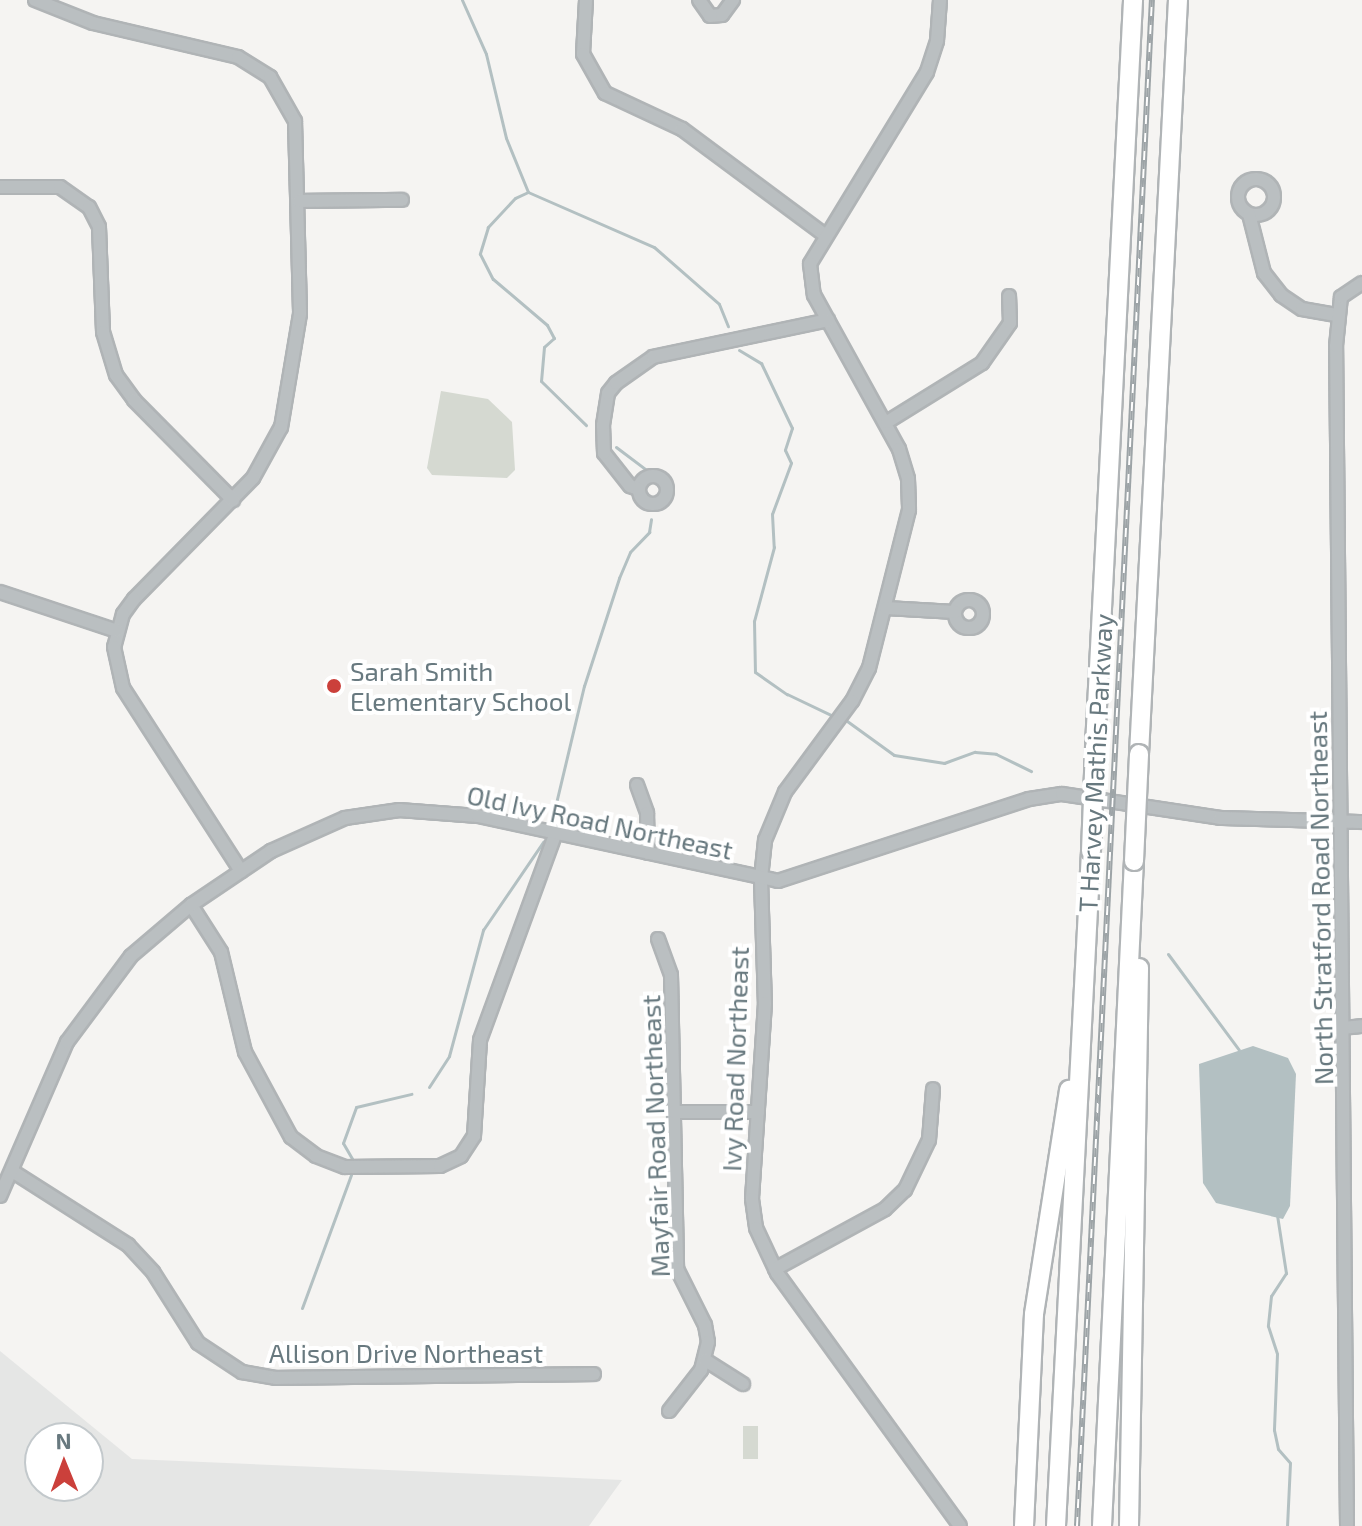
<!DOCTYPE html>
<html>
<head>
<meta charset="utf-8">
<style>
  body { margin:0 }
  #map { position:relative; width:1362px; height:1526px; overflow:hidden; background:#f5f4f2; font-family:"Exo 2",sans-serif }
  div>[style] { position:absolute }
  .built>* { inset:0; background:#e5e6e5 }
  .green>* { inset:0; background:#d5d9d1; transform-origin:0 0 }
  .water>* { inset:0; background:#b3c0c2 }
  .stream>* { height:3px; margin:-1.5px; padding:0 1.5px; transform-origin:1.5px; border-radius:1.5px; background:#b3c0c2 }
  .roads { filter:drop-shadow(2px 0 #b0b4b6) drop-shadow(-2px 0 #b0b4b6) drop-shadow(0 2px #b0b4b6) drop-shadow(0 -2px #b0b4b6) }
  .minor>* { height:12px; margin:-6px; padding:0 6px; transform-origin:6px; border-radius:6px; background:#babfc1 }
  .minor>.ring { margin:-6px; padding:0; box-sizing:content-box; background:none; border:12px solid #babfc1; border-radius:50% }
  .highway>* { height:18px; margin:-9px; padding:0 9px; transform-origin:9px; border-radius:9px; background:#fff }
  .rail>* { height:6px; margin-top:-3px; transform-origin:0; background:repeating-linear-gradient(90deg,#fff 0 9px,#9da4a7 0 18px); box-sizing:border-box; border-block:2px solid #9da4a7 }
  .bridges { filter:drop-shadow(2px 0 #b0b4b6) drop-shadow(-2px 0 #b0b4b6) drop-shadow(0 2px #b0b4b6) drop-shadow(0 -2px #b0b4b6) }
  .highway-bridge>* { height:18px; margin:-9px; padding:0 9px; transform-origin:9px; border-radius:9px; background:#fff }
  .dots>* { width:22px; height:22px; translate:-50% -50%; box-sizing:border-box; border:4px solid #fff; border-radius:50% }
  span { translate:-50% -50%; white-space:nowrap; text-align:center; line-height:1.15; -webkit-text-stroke:8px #fff; paint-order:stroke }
  .poi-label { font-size:26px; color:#68797f }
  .left { translate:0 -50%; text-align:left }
  .street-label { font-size:26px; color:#68797f }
  .north { position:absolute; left:24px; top:1422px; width:80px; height:80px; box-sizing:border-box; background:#fff; border:2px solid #c3c9cc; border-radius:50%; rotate:359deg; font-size:22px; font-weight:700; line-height:32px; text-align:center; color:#68797f }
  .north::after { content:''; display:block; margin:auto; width:28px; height:36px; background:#cb403b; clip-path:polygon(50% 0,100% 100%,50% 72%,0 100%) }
</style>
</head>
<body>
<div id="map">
  <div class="built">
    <div style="clip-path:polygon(evenodd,0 1351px,132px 1459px,622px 1480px,589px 1526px,0 1526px,0 1351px,40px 1438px,88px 1438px,88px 1486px,40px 1486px,40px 1438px)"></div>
  </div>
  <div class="green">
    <div style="clip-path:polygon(441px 391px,488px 399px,512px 422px,515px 470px,507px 478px,432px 475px,427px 468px)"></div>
    <div style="left:743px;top:1426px;width:15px;height:33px"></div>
  </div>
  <div class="water">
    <div style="clip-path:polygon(1253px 1046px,1288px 1058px,1296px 1074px,1290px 1206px,1283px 1219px,1216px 1203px,1203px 1183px,1199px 1064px)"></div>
  </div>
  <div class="stream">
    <div style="left:462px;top:0;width:59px;rotate:66deg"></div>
    <div style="left:486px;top:54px;width:86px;rotate:76.6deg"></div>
    <div style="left:506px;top:138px;width:58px;rotate:67.8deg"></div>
    <div style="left:528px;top:192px;width:137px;rotate:23.6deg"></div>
    <div style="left:654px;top:247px;width:86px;rotate:41.2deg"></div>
    <div style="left:719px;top:304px;width:24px;rotate:68deg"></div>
    <div style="left:528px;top:192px;width:14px;rotate:155deg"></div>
    <div style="left:515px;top:198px;width:40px;rotate:133deg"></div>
    <div style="left:488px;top:227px;width:28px;rotate:107deg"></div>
    <div style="left:480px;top:254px;width:28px;rotate:63deg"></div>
    <div style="left:493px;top:279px;width:71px;rotate:40.4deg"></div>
    <div style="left:547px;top:325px;width:15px;rotate:62deg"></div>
    <div style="left:554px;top:338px;width:13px;rotate:138deg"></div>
    <div style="left:544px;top:347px;width:34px;rotate:95deg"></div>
    <div style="left:541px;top:381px;width:63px;rotate:44.4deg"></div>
    <div style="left:739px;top:350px;width:26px;rotate:31deg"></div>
    <div style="left:761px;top:363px;width:72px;rotate:64.5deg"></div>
    <div style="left:792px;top:428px;width:23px;rotate:108deg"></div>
    <div style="left:785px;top:450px;width:14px;rotate:65deg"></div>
    <div style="left:791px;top:463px;width:54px;rotate:110.4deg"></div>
    <div style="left:772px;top:514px;width:33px;rotate:87deg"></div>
    <div style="left:774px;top:547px;width:77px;rotate:105.1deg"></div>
    <div style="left:754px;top:621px;width:51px;rotate:88.9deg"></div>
    <div style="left:755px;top:672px;width:39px;rotate:35deg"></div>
    <div style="left:787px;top:694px;width:49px;rotate:25.5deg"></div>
    <div style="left:616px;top:447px;width:38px;rotate:37deg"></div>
    <div style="left:847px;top:721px;width:58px;rotate:35.9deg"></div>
    <div style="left:894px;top:755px;width:51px;rotate:9.1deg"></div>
    <div style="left:944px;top:763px;width:33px;rotate:-20deg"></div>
    <div style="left:975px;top:752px;width:21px;rotate:5deg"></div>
    <div style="left:996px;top:754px;width:39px;rotate:26deg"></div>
    <div style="left:552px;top:820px;width:138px;rotate:-76.6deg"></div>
    <div style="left:584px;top:686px;width:114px;rotate:-72deg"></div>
    <div style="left:619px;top:578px;width:28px;rotate:-67deg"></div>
    <div style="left:630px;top:552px;width:28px;rotate:-46deg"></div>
    <div style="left:649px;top:532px;width:13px;rotate:-81deg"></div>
    <div style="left:1168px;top:954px;width:119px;rotate:53.5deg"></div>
    <div style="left:429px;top:1087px;width:37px;rotate:-57deg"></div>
    <div style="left:449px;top:1056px;width:131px;rotate:-74.9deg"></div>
    <div style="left:483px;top:930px;width:107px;rotate:-55.7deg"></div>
    <div style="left:354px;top:1162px;width:22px;rotate:-120deg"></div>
    <div style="left:343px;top:1143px;width:38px;rotate:-70deg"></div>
    <div style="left:356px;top:1107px;width:57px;rotate:-13.3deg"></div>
    <div style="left:1277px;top:1215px;width:59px;rotate:81.2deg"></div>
    <div style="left:1286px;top:1273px;width:27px;rotate:123deg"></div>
    <div style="left:1271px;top:1296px;width:30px;rotate:96deg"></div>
    <div style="left:1268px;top:1326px;width:29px;rotate:72deg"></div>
    <div style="left:1277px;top:1354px;width:76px;rotate:92.3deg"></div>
    <div style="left:1274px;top:1430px;width:19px;rotate:78deg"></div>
    <div style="left:1278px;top:1449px;width:18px;rotate:49deg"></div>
    <div style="left:1290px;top:1463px;width:63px;rotate:92.7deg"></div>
    <div style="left:302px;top:1308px;width:142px;rotate:-69.8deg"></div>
  </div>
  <div class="roads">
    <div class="minor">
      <div style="left:35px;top:0;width:62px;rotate:21.6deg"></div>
      <div style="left:93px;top:23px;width:149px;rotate:13.2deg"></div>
      <div style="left:238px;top:57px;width:38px;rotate:32deg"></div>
      <div style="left:270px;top:77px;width:51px;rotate:60.4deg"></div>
      <div style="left:295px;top:121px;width:193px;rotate:88.5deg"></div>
      <div style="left:300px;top:314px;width:115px;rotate:99.5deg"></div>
      <div style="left:281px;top:427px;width:58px;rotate:118.8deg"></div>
      <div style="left:253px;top:478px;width:170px;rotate:134.5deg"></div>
      <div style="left:134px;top:599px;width:19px;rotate:126deg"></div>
      <div style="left:123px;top:614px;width:34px;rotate:105deg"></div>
      <div style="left:114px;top:647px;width:42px;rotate:77.6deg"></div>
      <div style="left:123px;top:688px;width:218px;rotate:57.2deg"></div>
      <div style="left:586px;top:0;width:54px;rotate:93.2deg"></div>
      <div style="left:583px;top:54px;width:45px;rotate:60.6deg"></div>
      <div style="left:605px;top:93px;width:85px;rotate:25.1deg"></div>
      <div style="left:682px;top:129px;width:179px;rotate:36.6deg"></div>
      <div style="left:699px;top:0;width:19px;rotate:55deg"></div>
      <div style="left:710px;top:16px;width:12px;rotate:-5deg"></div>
      <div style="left:722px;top:15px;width:19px;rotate:-54deg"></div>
      <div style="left:940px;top:0;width:41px;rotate:94.2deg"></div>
      <div style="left:937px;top:41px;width:33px;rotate:108deg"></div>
      <div style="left:927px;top:72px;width:225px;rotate:121.4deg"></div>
      <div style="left:810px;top:264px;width:31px;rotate:83deg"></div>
      <div style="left:814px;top:295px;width:176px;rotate:61.1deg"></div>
      <div style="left:899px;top:449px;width:31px;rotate:73deg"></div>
      <div style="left:908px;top:479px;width:31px;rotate:88deg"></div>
      <div style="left:909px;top:510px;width:163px;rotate:104.2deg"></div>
      <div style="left:869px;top:668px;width:37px;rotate:117deg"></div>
      <div style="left:852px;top:701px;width:113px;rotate:126.4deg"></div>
      <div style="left:785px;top:792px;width:52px;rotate:112.6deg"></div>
      <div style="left:765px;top:840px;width:39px;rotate:96deg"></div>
      <div style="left:761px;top:879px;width:124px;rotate:88.2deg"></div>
      <div style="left:765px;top:1003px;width:196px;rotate:93.8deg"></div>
      <div style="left:752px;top:1199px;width:29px;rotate:82deg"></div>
      <div style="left:756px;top:1228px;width:50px;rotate:65deg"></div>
      <div style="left:777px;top:1273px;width:312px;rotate:54.1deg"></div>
      <div class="ring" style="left:1238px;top:179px;width:24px;height:24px"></div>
      <div style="left:0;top:187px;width:60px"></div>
      <div style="left:60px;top:187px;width:35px;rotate:35deg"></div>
      <div style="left:89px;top:207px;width:22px;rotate:63deg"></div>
      <div style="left:99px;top:227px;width:105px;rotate:87.8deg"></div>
      <div style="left:103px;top:332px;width:45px;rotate:73.2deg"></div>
      <div style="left:116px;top:375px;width:31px;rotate:54deg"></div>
      <div style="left:134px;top:400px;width:141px;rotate:45.3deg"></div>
      <div style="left:299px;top:201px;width:103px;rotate:-0.6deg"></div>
      <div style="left:1249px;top:214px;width:61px;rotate:75.7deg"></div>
      <div style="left:1264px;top:273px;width:28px;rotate:52deg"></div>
      <div style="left:1281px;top:295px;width:25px;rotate:34deg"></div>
      <div style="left:1302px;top:309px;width:36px;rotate:10deg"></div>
      <div style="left:887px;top:422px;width:112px;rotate:-31.8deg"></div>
      <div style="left:982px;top:363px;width:49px;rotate:-55deg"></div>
      <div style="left:1010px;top:323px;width:27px;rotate:-92deg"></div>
      <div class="ring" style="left:639px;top:476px;width:16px;height:16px"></div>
      <div style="left:639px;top:489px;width:9px;rotate:-162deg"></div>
      <div style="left:630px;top:486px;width:42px;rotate:-128.2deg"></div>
      <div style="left:604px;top:453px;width:28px;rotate:-92deg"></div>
      <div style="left:603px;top:425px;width:32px;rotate:-81deg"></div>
      <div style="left:608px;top:393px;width:13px;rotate:-51deg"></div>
      <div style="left:616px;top:383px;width:45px;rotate:-35.1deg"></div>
      <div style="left:653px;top:357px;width:179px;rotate:-11.9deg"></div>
      <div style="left:0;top:592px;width:123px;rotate:18.4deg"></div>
      <div class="ring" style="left:955px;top:600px;width:16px;height:16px"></div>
      <div style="left:886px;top:608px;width:69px;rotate:3.3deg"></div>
      <div style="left:637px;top:785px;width:30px;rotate:70deg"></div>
      <div style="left:647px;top:813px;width:40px;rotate:88.6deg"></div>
      <div style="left:191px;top:905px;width:56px;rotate:57.4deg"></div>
      <div style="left:221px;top:952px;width:103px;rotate:76.5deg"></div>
      <div style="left:245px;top:1052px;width:97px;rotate:61.6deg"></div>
      <div style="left:291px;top:1137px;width:31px;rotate:37deg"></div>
      <div style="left:316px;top:1156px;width:31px;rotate:21deg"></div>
      <div style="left:345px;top:1167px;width:95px;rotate:-0.6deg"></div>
      <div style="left:440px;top:1166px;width:23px;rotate:-25deg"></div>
      <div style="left:461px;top:1156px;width:24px;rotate:-57deg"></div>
      <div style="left:474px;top:1136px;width:96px;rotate:-86.4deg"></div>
      <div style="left:480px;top:1040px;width:221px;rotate:-69.9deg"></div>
      <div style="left:658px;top:939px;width:38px;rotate:70deg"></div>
      <div style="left:671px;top:975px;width:294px;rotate:88.8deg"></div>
      <div style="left:677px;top:1269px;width:63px;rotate:63.4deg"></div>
      <div style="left:705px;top:1325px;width:17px;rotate:80deg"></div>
      <div style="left:708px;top:1342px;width:29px;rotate:104deg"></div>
      <div style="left:701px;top:1370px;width:52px;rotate:128deg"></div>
      <div style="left:1343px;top:1028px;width:19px;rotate:-6deg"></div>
      <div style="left:674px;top:1112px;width:84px"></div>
      <div style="left:12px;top:1171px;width:138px;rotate:32.5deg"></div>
      <div style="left:128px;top:1245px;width:37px;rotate:47deg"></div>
      <div style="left:153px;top:1272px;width:84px;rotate:57.6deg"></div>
      <div style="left:198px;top:1343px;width:53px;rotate:33.4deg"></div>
      <div style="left:242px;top:1372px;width:35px;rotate:10deg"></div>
      <div style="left:276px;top:1378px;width:318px;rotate:-0.7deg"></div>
      <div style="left:0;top:1196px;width:168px;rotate:-66.5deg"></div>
      <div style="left:67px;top:1042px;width:107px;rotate:-53.3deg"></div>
      <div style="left:131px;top:956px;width:79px;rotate:-40.4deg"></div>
      <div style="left:191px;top:905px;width:97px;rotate:-34deg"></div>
      <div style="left:271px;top:851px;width:81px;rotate:-24deg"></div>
      <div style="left:345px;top:818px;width:55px;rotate:-8.4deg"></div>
      <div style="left:399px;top:810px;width:79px;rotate:4.3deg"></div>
      <div style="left:478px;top:816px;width:307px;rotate:12.2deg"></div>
      <div style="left:778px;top:881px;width:264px;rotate:-18.1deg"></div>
      <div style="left:1029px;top:799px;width:33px;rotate:-9deg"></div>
      <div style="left:1062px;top:794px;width:160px;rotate:8.6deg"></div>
      <div style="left:1220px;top:818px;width:142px;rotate:1.6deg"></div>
      <div style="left:775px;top:1269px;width:125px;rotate:-28.6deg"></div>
      <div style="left:885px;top:1209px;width:28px;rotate:-44deg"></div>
      <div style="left:905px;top:1190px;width:55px;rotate:-64.4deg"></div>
      <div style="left:929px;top:1140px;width:51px;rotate:-85.5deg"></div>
      <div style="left:705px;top:1360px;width:45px;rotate:32.3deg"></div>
      <div style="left:1347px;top:1525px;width:1179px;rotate:-90.53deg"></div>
      <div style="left:1336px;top:346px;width:49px;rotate:-84.2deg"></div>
      <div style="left:1341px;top:297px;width:25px;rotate:-34deg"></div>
    </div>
    <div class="highway">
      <div style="left:1095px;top:746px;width:747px;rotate:-87.08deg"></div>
      <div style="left:1139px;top:754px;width:755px;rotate:-87.04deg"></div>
      <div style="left:1024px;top:1526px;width:212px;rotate:-87.3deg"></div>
      <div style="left:1034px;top:1314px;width:227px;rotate:-81.1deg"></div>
      <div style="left:1056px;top:1526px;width:676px;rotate:-87.03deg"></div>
      <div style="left:1102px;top:1526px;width:666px;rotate:-87.25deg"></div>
      <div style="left:1129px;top:1526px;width:558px;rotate:-88.97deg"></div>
    </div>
  </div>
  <div class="rail">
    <div style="left:1077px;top:1526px;width:1528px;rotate:-87.19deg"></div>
  </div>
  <div class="bridges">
    <div class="highway-bridge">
      <div style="left:1091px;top:851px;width:105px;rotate:-87.8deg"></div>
      <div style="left:1134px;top:861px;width:107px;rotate:-87.3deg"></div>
    </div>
  </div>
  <div class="dots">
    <div style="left:334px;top:686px;background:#cb403b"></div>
  </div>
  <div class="poi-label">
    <span class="left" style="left:350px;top:686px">Sarah Smith<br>Elementary School</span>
  </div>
  <div class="street-label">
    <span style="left:1095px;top:763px;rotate:-87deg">T Harvey Mathis Parkway</span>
    <span style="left:600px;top:822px;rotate:12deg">Old Ivy Road Northeast</span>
    <span style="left:1320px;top:898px;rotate:-91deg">North Stratford Road Northeast</span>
    <span style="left:735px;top:1059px;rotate:-88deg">Ivy Road Northeast</span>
    <span style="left:655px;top:1136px;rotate:-92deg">Mayfair Road Northeast</span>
    <span style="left:406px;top:1353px">Allison Drive Northeast</span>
  </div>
  <div class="north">N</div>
</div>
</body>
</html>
